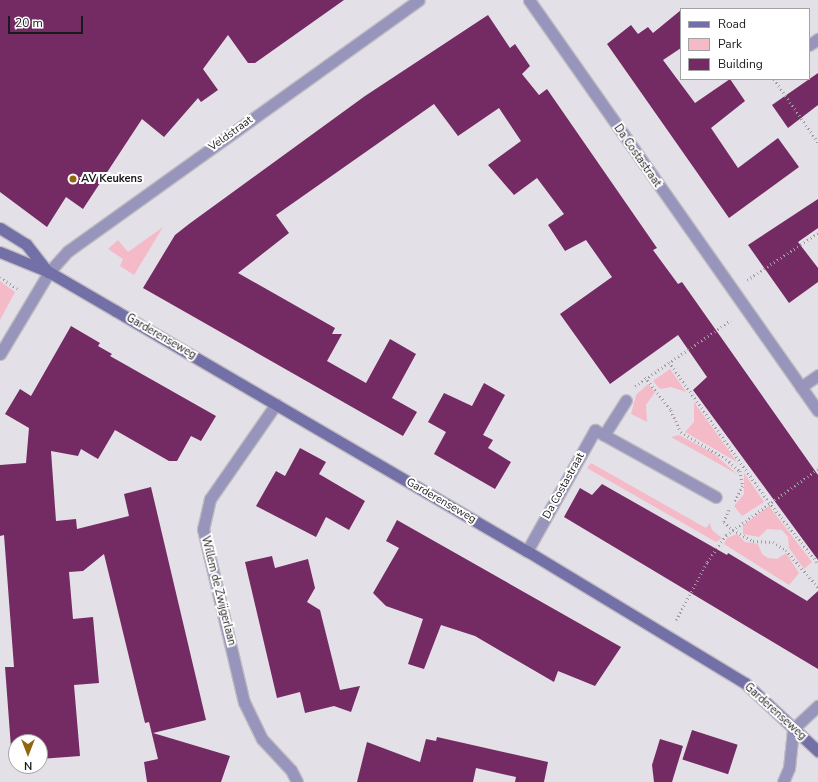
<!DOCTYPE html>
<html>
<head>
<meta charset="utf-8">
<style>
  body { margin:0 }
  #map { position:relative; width:818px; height:782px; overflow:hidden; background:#e4e0e7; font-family:"Nunito Sans",sans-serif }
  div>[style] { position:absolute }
  .green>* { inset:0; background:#f4bac8 }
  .building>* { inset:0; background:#742a63; transform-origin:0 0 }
  .path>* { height:2.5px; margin-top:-1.25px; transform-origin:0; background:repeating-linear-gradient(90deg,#a09da2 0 1px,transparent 0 4px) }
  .roads { filter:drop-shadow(1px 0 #c0bcc2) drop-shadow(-1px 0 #c0bcc2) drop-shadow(0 1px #c0bcc2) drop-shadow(0 -1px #c0bcc2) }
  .service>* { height:11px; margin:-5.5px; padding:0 5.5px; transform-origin:5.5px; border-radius:5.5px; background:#9795bb }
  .minor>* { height:11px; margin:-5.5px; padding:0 5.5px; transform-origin:5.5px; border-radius:5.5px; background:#9795bb }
  .secondary>* { height:11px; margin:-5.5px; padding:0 5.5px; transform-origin:5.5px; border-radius:5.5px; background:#736fa7 }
  .dots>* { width:11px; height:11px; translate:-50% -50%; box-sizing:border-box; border:2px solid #fff; border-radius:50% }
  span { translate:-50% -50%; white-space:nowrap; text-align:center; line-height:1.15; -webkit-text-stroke:4px #fff; paint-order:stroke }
  .street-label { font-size:11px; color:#1a191b }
  .poi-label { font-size:11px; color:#1a191b; font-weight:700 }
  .left { translate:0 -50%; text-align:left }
  .legend { position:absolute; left:680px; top:8px; width:130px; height:72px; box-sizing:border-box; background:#fff; border:1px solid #a3a3a4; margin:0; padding:5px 7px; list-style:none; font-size:12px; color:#1a191b }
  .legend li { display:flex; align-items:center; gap:8px; height:20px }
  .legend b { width:20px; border:1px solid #a3a3a4 }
  .north { position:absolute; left:8px; top:734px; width:40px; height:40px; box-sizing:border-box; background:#fff; border:1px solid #a3a3a4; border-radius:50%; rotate:180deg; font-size:11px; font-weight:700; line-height:16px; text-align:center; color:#1a191b }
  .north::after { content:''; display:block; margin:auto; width:14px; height:18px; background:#91660f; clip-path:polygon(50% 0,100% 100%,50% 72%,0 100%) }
  .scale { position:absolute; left:8px; top:16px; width:75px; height:18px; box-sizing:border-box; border:2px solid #1a191b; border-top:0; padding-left:5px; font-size:12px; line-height:14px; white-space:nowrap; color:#1a191b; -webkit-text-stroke:3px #fff; paint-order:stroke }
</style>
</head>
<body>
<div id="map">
  <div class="green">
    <div style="clip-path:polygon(163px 227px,134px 275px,120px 266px,123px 259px,108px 249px,118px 240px,128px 252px)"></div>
    <div style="clip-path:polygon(0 281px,15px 292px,0 320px)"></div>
    <div style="clip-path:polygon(670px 369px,686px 392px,671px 387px,660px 389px,653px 381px)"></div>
    <div style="clip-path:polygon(648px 384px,655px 392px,646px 405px,647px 422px,631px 414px,636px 395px)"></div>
    <div style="clip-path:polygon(694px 402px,737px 462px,685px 432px,694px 422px)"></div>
    <div style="clip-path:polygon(679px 435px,713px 453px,737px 474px,671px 437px)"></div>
    <div style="clip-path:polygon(591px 463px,706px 528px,710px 523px,712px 530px,722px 538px,716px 542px,587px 468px)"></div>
    <div style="clip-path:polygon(744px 473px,764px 502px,742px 516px,734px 506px,744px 494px)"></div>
    <div style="clip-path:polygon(769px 506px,812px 562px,804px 569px,789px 548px,788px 537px,782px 530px,767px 529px,759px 537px,743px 534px,743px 525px)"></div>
    <div style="clip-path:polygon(737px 534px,745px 542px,758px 544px,762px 554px,768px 558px,777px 559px,786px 553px,799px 573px,789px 585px,724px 544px,727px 538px)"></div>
  </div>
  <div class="building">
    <div style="clip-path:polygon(0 0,344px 0,255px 63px,248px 63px,228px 35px,203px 69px,218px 90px,201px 102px,198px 98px,164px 137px,142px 119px,83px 209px,66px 197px,47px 227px,0 192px)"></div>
    <div style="clip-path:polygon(681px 10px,681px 48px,663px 60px,695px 103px,730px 79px,745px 101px,711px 128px,738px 168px,778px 138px,799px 167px,729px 218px,607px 44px,631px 25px,638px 34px,648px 27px,653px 33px)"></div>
    <div style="clip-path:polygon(488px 15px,510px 48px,515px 44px,530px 66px,522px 74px,539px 95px,547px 89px,657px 248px,653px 250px,678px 284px,682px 282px,818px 475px,818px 560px,693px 390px,707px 377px,678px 335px,610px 384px,560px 314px,612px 277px,586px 240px,565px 251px,548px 225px,564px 214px,537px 178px,514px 195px,488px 165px,521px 141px,499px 108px,458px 136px,434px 104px,276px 215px,289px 233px,238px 273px,335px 328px,332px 334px,342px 334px,327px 361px,366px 383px,390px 339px,416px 354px,392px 398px,417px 412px,403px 436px,143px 288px,175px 235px,189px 224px,365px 96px)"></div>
    <div style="clip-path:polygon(818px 73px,818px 105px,788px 128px,772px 105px)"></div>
    <div style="clip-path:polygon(818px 199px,818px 228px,798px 242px,818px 268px,818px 282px,789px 303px,748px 245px)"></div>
    <div style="clip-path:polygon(71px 326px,100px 343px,98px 346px,112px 354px,110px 356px,216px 416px,201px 441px,191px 436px,177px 461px,169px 461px,115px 430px,98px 459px,81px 449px,78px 456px,51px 451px,56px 521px,76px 519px,77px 529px,129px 516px,124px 494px,151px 487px,206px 720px,153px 733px,230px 756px,221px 782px,147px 782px,144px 762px,158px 759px,149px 722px,145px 723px,104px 554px,83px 571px,69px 572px,73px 619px,93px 617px,99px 683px,74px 685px,80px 756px,40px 759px,40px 742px,16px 742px,16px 760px,12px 761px,5px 667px,14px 667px,4px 535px,0 536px,0 465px,26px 463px,29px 428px,5px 414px,20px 389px,31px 396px)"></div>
    <div style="clip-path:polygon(484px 383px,505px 395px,483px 435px,493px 440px,488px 448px,511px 462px,495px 489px,434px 454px,446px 432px,428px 422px,444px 393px,472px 406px)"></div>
    <div style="clip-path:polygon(300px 448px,326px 462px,319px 474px,365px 501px,349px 530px,326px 517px,316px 537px,256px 506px,276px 471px,285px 476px)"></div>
    <div style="clip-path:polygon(602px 484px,727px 555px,728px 553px,807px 601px,818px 591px,818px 669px,564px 517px,580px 488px,592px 495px)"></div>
    <div style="clip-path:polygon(397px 520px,621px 647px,595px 686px,558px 671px,554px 682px,475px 636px,441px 625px,424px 669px,408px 664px,423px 619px,386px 606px,373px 593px,399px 548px,386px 541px)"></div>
    <div style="clip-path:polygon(272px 556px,275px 568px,308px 559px,315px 588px,307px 602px,320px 610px,340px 690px,360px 686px,351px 712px,334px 706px,305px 713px,300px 692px,277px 698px,245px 562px)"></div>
    <div style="left:692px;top:730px;width:48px;height:31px;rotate:18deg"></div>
    <div style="clip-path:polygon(437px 737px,548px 762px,544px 782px,515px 782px,516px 777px,476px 768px,473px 782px,357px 782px,367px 742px,420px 762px,426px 739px,436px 741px)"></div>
    <div style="clip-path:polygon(660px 739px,683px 746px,672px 782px,654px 782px,652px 765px)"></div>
  </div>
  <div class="path">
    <div style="left:774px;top:79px;width:77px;rotate:55.1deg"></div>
    <div style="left:0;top:277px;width:22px;rotate:34deg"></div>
    <div style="left:747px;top:280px;width:85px;rotate:-33.5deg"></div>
    <div style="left:669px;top:362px;width:172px;rotate:54.5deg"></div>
    <div style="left:769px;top:502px;width:78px;rotate:51.2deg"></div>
    <div style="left:645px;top:377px;width:42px;rotate:51.8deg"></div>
    <div style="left:671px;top:410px;width:24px;rotate:66deg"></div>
    <div style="left:681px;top:432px;width:52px;rotate:31deg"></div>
    <div style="left:726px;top:459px;width:18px;rotate:41deg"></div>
    <div style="left:740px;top:471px;width:15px;rotate:79deg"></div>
    <div style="left:743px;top:486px;width:19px;rotate:118deg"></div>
    <div style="left:635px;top:386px;width:116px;rotate:-34.5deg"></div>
    <div style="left:729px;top:510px;width:13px;rotate:113deg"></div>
    <div style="left:724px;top:522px;width:12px;rotate:42deg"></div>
    <div style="left:733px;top:530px;width:23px;rotate:29deg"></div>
    <div style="left:753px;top:541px;width:20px;rotate:3deg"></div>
    <div style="left:773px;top:542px;width:15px;rotate:32deg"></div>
    <div style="left:786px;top:550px;width:49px;rotate:49.1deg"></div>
    <div style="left:676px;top:620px;width:66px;rotate:-61.9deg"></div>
    <div style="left:707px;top:562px;width:33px;rotate:-55deg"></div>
    <div style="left:726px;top:535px;width:113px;rotate:-35.7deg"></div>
  </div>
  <div class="roads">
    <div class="service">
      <div style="left:801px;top:387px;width:21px;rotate:-35deg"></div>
    </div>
    <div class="minor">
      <div style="left:529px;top:0;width:502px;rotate:54.89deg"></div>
      <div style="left:809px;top:45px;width:11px;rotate:-34deg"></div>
      <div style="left:0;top:354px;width:96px;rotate:-59.1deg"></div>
      <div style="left:49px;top:272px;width:28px;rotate:-48deg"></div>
      <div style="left:68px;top:251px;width:431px;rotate:-35.6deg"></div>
      <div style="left:276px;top:404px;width:116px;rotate:124.8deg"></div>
      <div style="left:210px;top:499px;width:31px;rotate:103deg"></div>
      <div style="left:203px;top:529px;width:178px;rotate:76.7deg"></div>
      <div style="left:244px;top:702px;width:41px;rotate:64.1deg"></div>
      <div style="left:262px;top:739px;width:42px;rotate:46.9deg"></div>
      <div style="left:291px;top:770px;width:13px;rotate:63deg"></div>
      <div style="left:604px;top:435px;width:41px;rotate:-57.8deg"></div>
      <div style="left:527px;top:551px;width:139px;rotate:-60.7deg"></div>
      <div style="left:595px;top:430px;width:138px;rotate:29deg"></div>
      <div style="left:783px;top:782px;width:15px;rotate:-67deg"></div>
      <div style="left:789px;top:768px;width:39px;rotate:-84deg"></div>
      <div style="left:793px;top:729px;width:34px;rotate:-43deg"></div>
    </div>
    <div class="secondary">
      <div style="left:0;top:228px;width:31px;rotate:32deg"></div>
      <div style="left:26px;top:244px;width:36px;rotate:52deg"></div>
      <div style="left:0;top:252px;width:53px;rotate:22.2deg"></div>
      <div style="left:49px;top:272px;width:78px;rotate:30.2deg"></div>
      <div style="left:116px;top:311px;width:476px;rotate:30.3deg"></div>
      <div style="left:527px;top:551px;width:255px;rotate:31.2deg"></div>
      <div style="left:745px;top:683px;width:100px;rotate:43deg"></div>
    </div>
  </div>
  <div class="dots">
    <div style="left:73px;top:179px;background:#91660f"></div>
  </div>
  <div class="street-label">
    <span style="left:231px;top:134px;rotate:-36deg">Veldstraat</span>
    <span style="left:637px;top:156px;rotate:55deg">Da Costastraat</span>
    <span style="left:161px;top:337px;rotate:30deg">Garderenseweg</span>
    <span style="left:564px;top:486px;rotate:-61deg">Da Costastraat</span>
    <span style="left:441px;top:501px;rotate:30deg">Garderenseweg</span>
    <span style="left:218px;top:591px;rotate:76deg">Willem de Zwijgerlaan</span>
    <span style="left:775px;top:712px;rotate:42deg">Garderenseweg</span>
  </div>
  <div class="poi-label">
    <span class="left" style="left:81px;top:179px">AV Keukens</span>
  </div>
  <ul class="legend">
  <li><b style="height:5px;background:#736fa7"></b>Road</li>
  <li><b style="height:11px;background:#f4bac8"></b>Park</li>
  <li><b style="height:11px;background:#742a63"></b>Building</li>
  </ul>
  <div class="north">N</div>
  <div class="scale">20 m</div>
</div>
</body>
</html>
